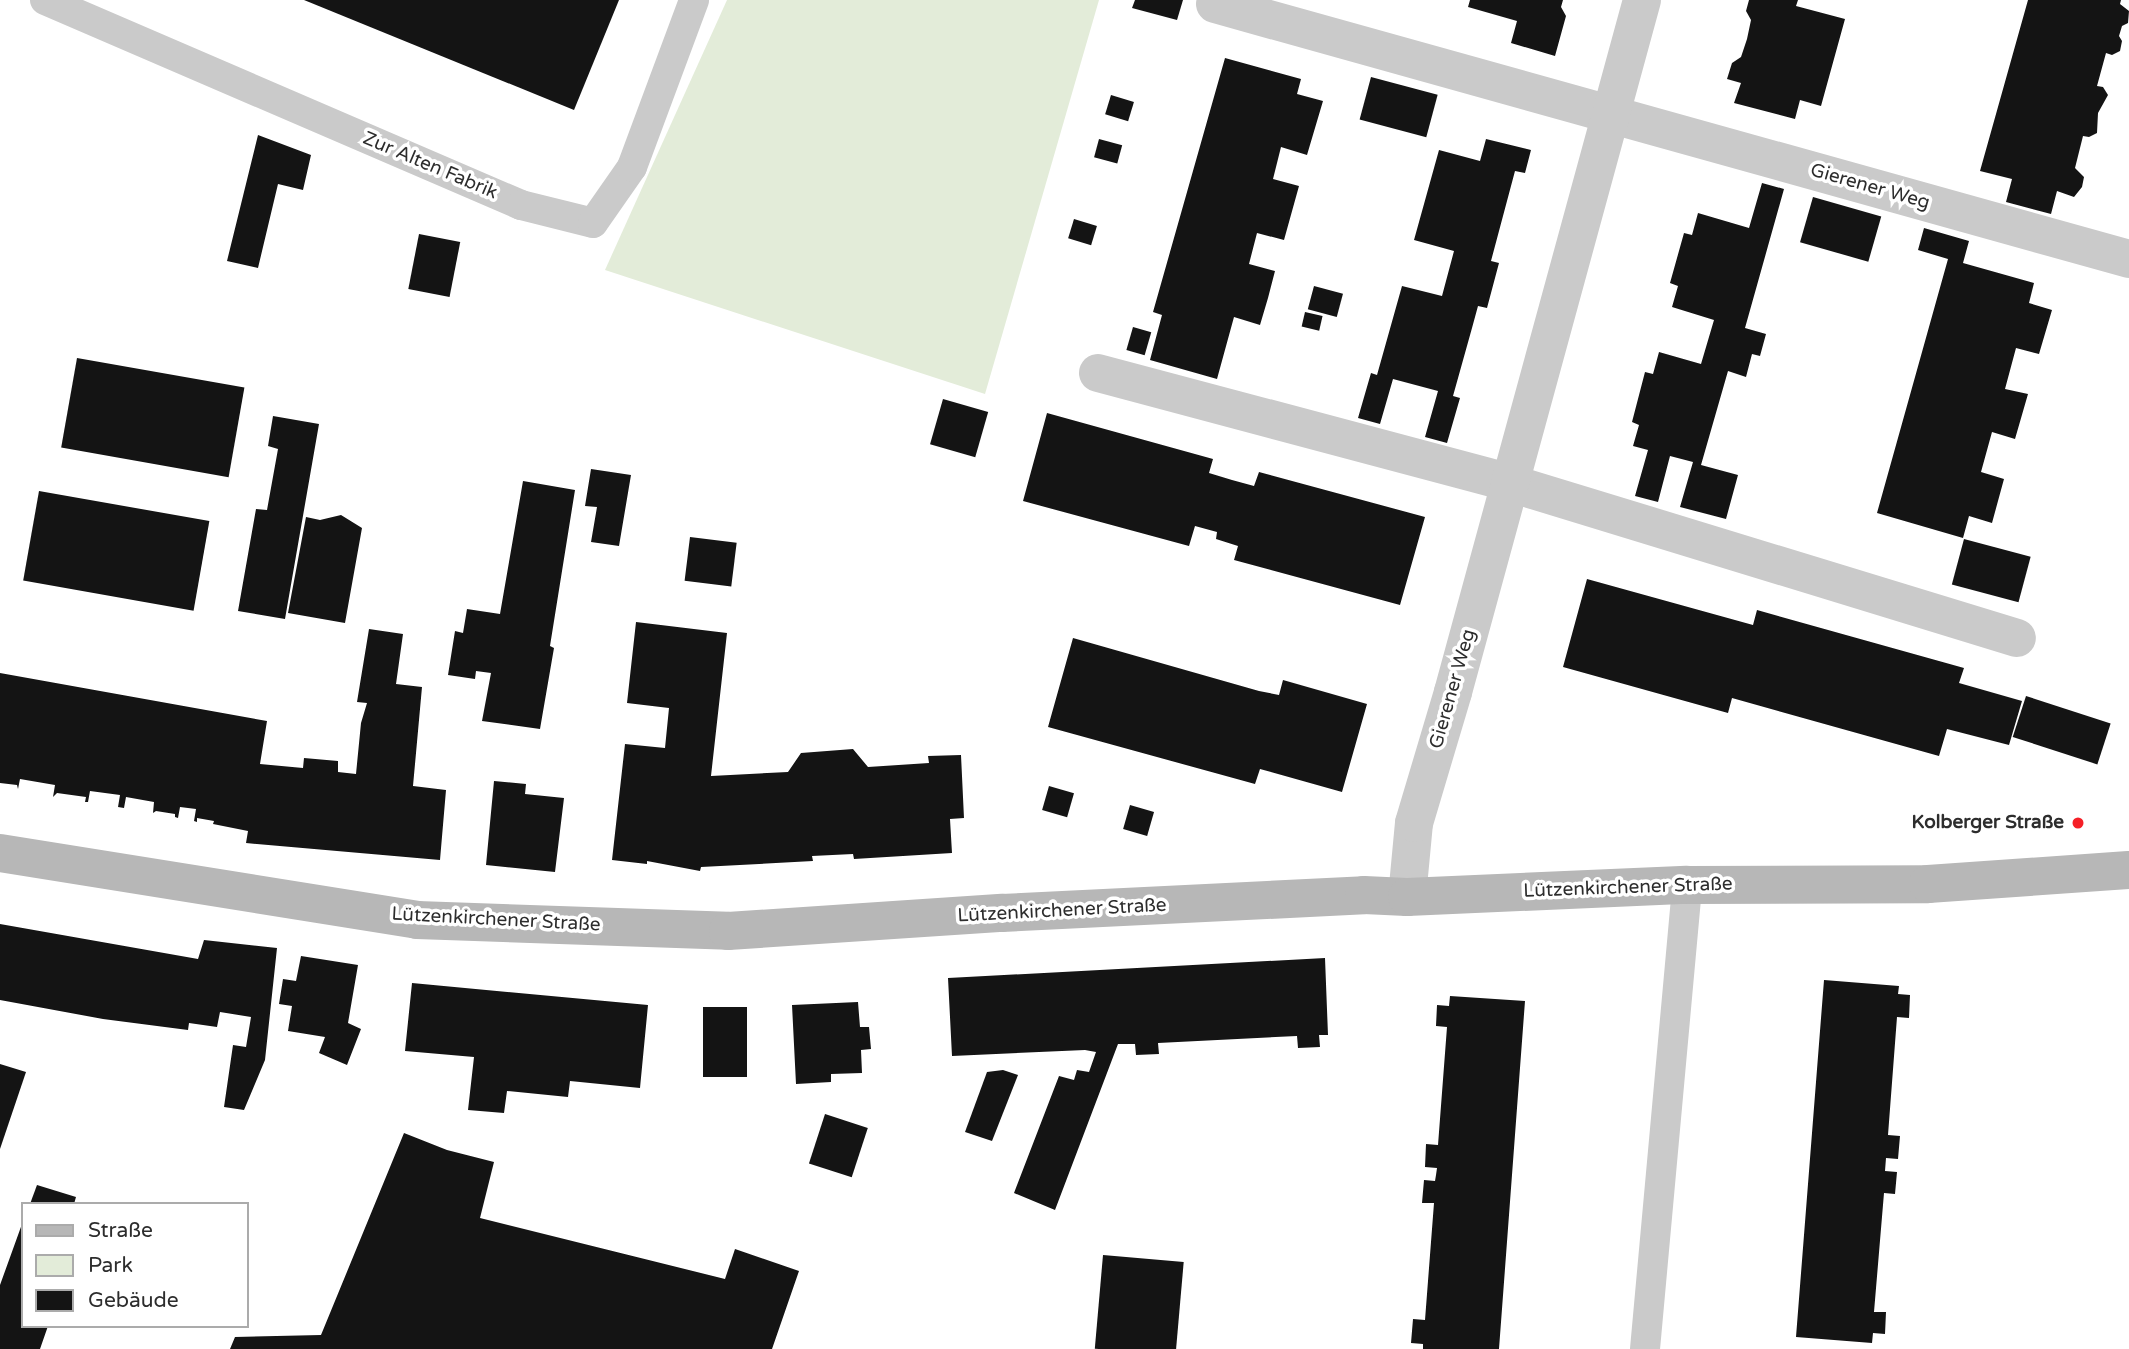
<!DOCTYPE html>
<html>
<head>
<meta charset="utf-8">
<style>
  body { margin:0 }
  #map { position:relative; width:2129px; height:1349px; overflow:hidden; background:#fff; font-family:"Varela Round",sans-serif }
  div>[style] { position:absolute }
  .green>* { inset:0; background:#e3ecd9 }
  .building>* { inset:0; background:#141414; transform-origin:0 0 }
  .lane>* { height:30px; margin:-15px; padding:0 15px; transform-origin:15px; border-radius:15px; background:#cacaca }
  .street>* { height:38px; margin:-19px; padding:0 19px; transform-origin:19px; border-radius:19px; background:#cacaca }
  .secondary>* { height:38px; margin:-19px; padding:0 19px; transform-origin:19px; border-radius:19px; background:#b7b7b7 }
  .dots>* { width:19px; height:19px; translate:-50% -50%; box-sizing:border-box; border:4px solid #fff; border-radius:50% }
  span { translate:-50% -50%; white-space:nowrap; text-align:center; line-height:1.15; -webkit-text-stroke:7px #fff; paint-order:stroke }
  .street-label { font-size:19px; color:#2d2d2d }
  .poi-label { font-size:19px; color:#2d2d2d; font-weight:700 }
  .right { translate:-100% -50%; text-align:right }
  .legend { position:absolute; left:21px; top:1202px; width:228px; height:126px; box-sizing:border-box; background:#fff; border:2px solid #ababab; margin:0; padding:9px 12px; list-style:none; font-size:21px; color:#2d2d2d }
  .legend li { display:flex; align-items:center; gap:14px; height:35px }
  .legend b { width:35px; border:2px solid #ababab }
</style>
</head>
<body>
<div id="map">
  <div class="green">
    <div style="clip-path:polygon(727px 0,1099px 0,985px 394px,605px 270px)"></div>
  </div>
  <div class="building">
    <div style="clip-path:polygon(304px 0,619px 0,574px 110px)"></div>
    <div style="clip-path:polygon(1135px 0,1183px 0,1177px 20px,1132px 8px)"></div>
    <div style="clip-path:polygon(1470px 0,1563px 0,1561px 7px,1566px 16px,1555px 56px,1511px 43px,1517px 21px,1468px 7px)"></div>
    <div style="clip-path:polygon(1749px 0,1798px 0,1796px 6px,1845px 19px,1821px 106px,1800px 100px,1795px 119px,1734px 103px,1741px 83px,1727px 79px,1732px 63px,1741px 57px,1747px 39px,1751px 20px,1746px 11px)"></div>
    <div style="clip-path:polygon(2028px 0,2121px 0,2120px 4px,2129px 11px,2128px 23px,2122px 26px,2119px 36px,2122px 41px,2120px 51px,2112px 55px,2106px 53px,2097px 86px,2103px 87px,2108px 95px,2098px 113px,2097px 133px,2089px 137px,2083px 136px,2075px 168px,2084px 177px,2082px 187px,2074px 197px,2057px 191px,2051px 214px,2006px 202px,2012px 179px,1980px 171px)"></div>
    <div style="clip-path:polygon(1225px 58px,1301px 79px,1297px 94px,1323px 101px,1307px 155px,1281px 147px,1273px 179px,1299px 186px,1284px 240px,1257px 233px,1249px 264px,1275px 271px,1268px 298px,1260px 325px,1234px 317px,1217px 379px,1150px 360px,1162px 315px,1153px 312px)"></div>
    <div style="left:1371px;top:77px;width:69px;height:44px;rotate:15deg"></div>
    <div style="left:1111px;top:95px;width:24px;height:20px;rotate:17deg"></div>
    <div style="clip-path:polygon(258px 135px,311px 155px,303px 190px,278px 184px,258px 268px,227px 261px)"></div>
    <div style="left:1099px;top:139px;width:24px;height:19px;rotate:15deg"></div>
    <div style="clip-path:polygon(1486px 139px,1531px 150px,1525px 173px,1515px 171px,1491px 261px,1499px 263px,1487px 308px,1478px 306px,1472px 328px,1453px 396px,1460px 398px,1447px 443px,1425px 437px,1438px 391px,1393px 379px,1380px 424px,1358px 418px,1371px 373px,1377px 375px,1402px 286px,1442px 296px,1454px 251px,1414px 240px,1439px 150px,1480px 161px)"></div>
    <div style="clip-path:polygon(1762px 183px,1784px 189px,1745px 328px,1766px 334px,1760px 356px,1752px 354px,1746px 377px,1728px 371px,1701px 465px,1738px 475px,1726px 519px,1680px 507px,1693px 462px,1670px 456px,1658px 502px,1635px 496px,1648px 450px,1633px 446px,1639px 425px,1632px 422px,1645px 372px,1653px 374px,1659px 352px,1701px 364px,1714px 320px,1672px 307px,1678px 286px,1670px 283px,1684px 233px,1692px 235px,1698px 213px,1749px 228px)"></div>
    <div style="left:1813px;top:197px;width:71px;height:47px;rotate:16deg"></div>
    <div style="left:1074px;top:219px;width:24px;height:20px;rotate:17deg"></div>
    <div style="clip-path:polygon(1924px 228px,1969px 241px,1963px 263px,2034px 283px,2029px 303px,2052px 310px,2039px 354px,2016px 348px,2005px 389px,2028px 394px,2015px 439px,1992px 432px,1981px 472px,2004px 479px,1992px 523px,1969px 516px,1963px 538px,1877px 513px,1948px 259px,1918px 250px)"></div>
    <div style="left:419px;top:234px;width:42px;height:56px;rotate:11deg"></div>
    <div style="left:1314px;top:286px;width:30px;height:24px;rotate:15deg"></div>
    <div style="left:1305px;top:312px;width:18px;height:15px;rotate:13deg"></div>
    <div style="left:1133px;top:327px;width:19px;height:24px;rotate:16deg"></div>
    <div style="left:77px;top:358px;width:170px;height:91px;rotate:10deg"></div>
    <div style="left:943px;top:399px;width:47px;height:47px;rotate:16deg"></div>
    <div style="clip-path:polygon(1047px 413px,1213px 459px,1209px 473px,1232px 480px,1254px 486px,1259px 472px,1425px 517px,1400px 605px,1234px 560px,1238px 546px,1216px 539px,1217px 532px,1195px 526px,1189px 546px,1023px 501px)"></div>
    <div style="clip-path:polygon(273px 416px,319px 424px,285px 619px,238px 611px,256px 509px,267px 510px,278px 449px,268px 446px)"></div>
    <div style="clip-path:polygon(591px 469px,631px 475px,619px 546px,591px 542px,597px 507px,585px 506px)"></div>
    <div style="clip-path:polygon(523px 481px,575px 490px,550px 646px,554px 648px,540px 729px,482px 721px,491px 673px,476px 671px,475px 679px,448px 675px,455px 631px,463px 633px,467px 609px,500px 614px)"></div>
    <div style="left:39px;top:491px;width:173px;height:91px;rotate:10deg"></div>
    <div style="clip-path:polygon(341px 515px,362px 528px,345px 623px,288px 613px,306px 517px,320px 520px)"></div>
    <div style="left:690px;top:537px;width:47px;height:44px;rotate:7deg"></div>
    <div style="left:1964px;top:539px;width:69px;height:47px;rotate:15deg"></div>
    <div style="clip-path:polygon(1587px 579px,1753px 625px,1757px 610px,1964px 668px,1959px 683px,2022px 701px,2009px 745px,1947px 729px,1939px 756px,1732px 698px,1728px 713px,1563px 667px)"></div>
    <div style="clip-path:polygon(636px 622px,727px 633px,711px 776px,788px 772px,801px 753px,853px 749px,868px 767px,929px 763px,928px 756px,961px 755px,964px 818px,950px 819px,952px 853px,854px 859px,853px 854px,812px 856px,813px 861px,701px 867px,700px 871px,647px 861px,647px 864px,612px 860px,625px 744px,665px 748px,669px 708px,627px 703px)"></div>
    <div style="clip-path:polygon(369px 629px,403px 634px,396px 684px,422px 687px,413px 786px,446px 790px,440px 860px,246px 843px,248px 831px,213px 824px,214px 821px,197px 818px,197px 822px,194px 821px,196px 809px,180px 807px,178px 818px,175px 817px,175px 814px,156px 811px,153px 813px,154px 802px,126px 797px,124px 808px,118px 807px,120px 795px,90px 791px,88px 802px,85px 802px,86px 797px,57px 793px,53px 797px,55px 785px,20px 779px,18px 789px,17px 785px,0 783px,0 673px,267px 721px,260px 764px,303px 768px,304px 758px,338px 761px,338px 772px,356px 774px,361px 723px,367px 703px,357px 702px)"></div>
    <div style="clip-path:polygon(1073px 638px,1259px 691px,1279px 695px,1283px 680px,1367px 704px,1342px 792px,1260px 769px,1255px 784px,1048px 727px)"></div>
    <div style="left:2026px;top:696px;width:89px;height:43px;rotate:18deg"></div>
    <div style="clip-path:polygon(494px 781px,526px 784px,525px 794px,564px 798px,555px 872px,486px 865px)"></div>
    <div style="left:1049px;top:786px;width:26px;height:25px;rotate:16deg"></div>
    <div style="left:1130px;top:805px;width:25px;height:25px;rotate:16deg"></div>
    <div style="clip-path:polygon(0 924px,198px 959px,204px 940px,277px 948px,265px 1060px,244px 1110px,224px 1107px,233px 1045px,246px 1047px,251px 1017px,220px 1012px,217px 1027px,189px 1023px,188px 1030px,103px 1019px,0 1000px)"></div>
    <div style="clip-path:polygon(301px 956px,358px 965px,348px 1023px,361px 1029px,347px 1065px,319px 1053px,325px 1037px,288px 1031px,292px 1006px,279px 1004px,283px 979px,296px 981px)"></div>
    <div style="clip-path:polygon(1325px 958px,1328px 1035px,1319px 1035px,1320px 1047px,1298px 1048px,1297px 1036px,1158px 1043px,1159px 1054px,1136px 1055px,1135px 1044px,1118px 1044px,1055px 1210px,1014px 1193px,1059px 1076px,1074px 1080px,1077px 1070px,1089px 1072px,1096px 1052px,1085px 1050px,952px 1056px,948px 978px)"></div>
    <div style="clip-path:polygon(1824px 980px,1899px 986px,1898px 994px,1910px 995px,1909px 1018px,1897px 1017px,1888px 1135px,1900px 1136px,1898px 1159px,1886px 1158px,1885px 1171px,1897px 1172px,1895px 1194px,1884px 1193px,1874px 1312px,1886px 1312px,1885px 1334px,1873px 1333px,1872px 1343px,1796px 1337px)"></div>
    <div style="clip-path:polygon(412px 983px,648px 1005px,640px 1088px,570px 1081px,568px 1097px,507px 1091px,504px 1113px,468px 1110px,474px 1057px,405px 1051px)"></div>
    <div style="clip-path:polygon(1450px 996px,1525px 1001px,1499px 1349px,1423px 1349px,1423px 1344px,1411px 1343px,1413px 1319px,1425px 1320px,1434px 1203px,1422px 1203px,1424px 1180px,1435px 1181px,1436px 1175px,1437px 1168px,1425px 1167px,1426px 1144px,1438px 1145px,1447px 1027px,1436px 1026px,1437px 1005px,1449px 1006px)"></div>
    <div style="clip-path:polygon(858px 1002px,860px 1027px,869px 1027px,871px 1049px,861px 1050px,862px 1073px,831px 1074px,831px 1082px,796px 1084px,792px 1005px)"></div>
    <div style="left:703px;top:1007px;width:44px;height:70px"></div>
    <div style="clip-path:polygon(0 1064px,26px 1072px,0 1149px)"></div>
    <div style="clip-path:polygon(1003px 1070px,1018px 1075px,992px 1141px,965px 1132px,987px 1072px)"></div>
    <div style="left:825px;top:1114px;width:45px;height:52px;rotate:18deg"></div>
    <div style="clip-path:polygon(404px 1133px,447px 1150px,494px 1162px,480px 1218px,725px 1279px,735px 1249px,799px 1271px,772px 1349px,230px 1349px,235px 1337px,321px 1335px)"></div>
    <div style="clip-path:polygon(37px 1185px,76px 1197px,74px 1204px,30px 1204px)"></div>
    <div style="clip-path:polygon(22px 1224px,23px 1326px,48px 1326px,40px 1349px,0 1349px,0 1285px)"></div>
    <div style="left:1103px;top:1255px;width:81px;height:94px;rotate:5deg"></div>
  </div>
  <div class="lane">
    <div style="left:45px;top:0;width:518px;rotate:23.3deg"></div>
    <div style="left:521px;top:205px;width:74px;rotate:14deg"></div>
    <div style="left:593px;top:223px;width:68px;rotate:-55.1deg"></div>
    <div style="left:632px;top:167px;width:178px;rotate:-69.6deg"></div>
    <div style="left:1645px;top:1349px;width:466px;rotate:-84.8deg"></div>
  </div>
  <div class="street">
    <div style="left:1215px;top:4px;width:949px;rotate:15.59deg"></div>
    <div style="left:1098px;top:373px;width:426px;rotate:14.9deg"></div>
    <div style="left:1510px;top:483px;width:530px;rotate:17deg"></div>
    <div style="left:1407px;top:897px;width:74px;rotate:-84.6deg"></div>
    <div style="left:1414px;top:823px;width:137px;rotate:-73.4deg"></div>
    <div style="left:1453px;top:692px;width:717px;rotate:-74.72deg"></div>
  </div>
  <div class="secondary">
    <div style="left:0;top:853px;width:422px;rotate:9.1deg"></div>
    <div style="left:417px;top:920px;width:311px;rotate:2deg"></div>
    <div style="left:728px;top:931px;width:275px;rotate:-3.8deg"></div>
    <div style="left:1002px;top:913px;width:362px;rotate:-2.8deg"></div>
    <div style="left:1364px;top:895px;width:43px;rotate:2.7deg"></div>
    <div style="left:1407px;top:897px;width:280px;rotate:-2.5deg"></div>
    <div style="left:1687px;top:885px;width:241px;rotate:-0.2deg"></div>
    <div style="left:1928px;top:884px;width:201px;rotate:-4deg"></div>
  </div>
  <div class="dots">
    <div style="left:2078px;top:823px;background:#f51f27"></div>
  </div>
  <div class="street-label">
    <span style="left:430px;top:166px;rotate:23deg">Zur Alten Fabrik</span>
    <span style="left:1870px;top:187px;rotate:16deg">Gierener Weg</span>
    <span style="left:1453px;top:689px;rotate:-74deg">Gierener Weg</span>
    <span style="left:1628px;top:888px;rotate:-2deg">Lützenkirchener Straße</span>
    <span style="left:1062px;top:911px;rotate:-3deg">Lützenkirchener Straße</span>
    <span style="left:496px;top:920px;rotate:3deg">Lützenkirchener Straße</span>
  </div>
  <div class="poi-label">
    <span class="right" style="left:2064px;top:823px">Kolberger Straße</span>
  </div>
  <ul class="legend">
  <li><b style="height:9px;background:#b7b7b7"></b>Straße</li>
  <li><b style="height:19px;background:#e3ecd9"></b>Park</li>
  <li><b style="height:19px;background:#141414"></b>Gebäude</li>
  </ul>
</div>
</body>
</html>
